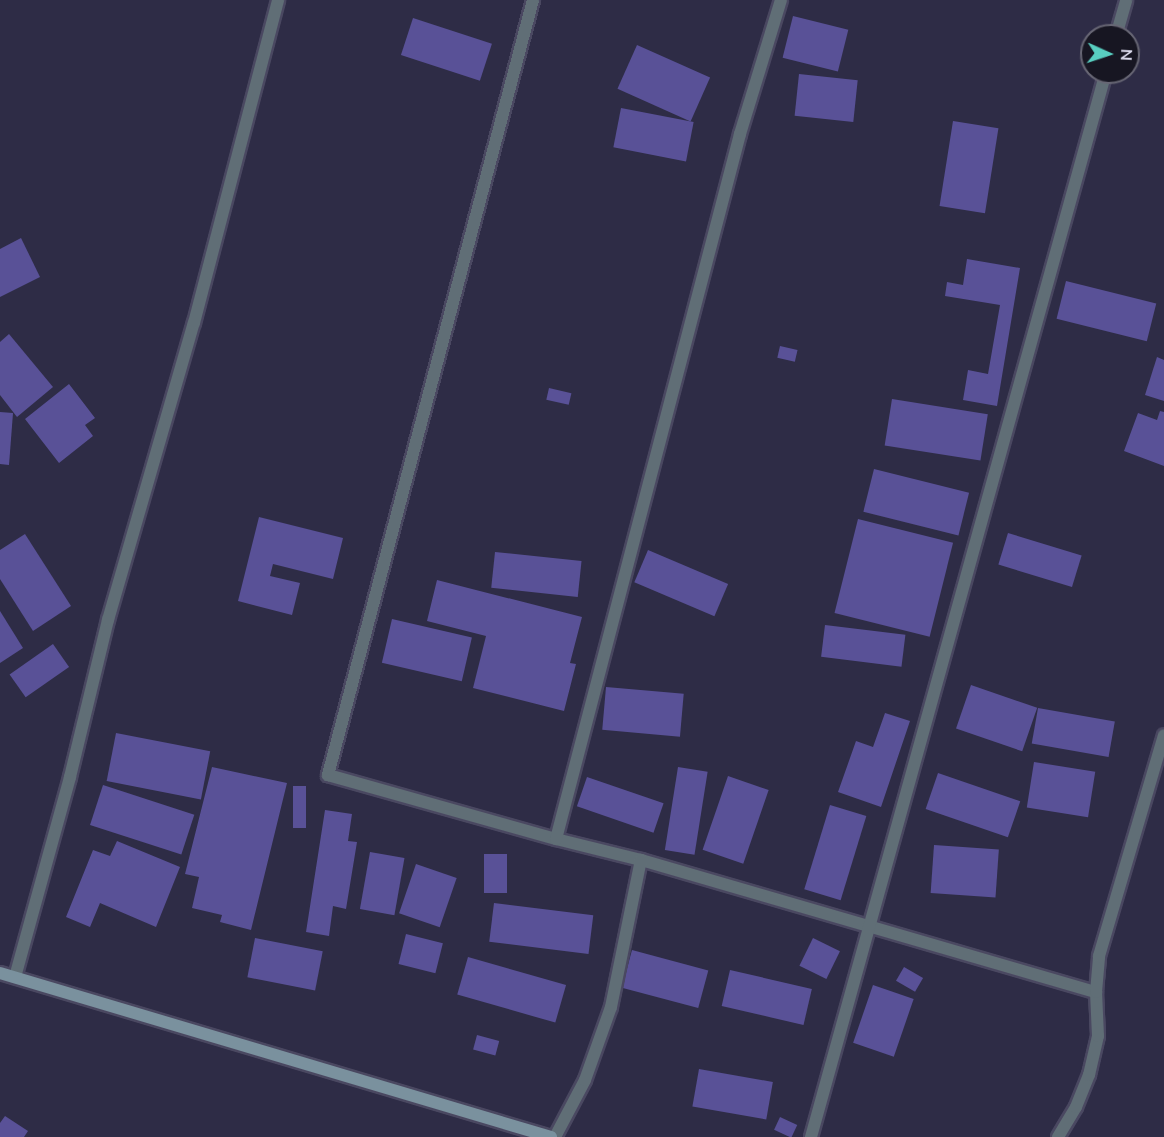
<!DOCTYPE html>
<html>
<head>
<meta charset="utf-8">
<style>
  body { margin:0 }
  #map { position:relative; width:1164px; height:1137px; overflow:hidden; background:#2e2c46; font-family:"Nunito Sans",sans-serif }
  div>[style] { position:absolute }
  .building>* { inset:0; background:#595197; transform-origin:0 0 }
  .roads { filter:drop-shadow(2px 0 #4a4861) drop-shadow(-2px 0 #4a4861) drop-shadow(0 2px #4a4861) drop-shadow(0 -2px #4a4861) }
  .minor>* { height:12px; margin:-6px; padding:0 6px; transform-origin:6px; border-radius:6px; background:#606e76 }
  .secondary>* { height:12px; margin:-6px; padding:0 6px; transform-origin:6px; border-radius:6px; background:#7a919e }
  span { translate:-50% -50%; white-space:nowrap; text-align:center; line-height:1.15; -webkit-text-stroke:6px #171622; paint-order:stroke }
  .north { position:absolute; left:1080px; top:24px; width:60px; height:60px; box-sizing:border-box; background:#171622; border:2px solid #676674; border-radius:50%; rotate:93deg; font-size:16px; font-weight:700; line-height:24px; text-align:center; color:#deddef }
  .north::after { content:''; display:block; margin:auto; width:21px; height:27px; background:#58cec0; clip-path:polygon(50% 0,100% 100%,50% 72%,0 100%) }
</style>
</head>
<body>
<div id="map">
  <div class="building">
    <div style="left:793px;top:16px;width:57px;height:43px;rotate:14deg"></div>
    <div style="left:413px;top:18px;width:83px;height:39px;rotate:18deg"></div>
    <div style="left:637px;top:45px;width:80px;height:48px;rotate:24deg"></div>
    <div style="left:799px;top:74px;width:59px;height:42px;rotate:6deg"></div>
    <div style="left:621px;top:108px;width:74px;height:40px;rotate:11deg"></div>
    <div style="left:953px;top:121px;width:46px;height:86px;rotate:9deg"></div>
    <div style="clip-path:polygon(21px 238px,40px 277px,0 297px,0 249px)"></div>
    <div style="clip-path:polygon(967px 259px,1020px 268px,997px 406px,963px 400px,968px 370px,988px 374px,1000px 305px,945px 296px,947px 282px,963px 285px)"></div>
    <div style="left:1066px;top:281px;width:93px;height:39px;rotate:14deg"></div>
    <div style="clip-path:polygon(9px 334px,53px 387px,17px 417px,0 395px,0 342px)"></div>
    <div style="left:780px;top:346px;width:18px;height:12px;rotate:13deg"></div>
    <div style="clip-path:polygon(1157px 357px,1164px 360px,1164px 401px,1145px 395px)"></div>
    <div style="clip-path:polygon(69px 384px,95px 418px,85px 425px,93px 436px,59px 463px,25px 419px)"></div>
    <div style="left:549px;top:388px;width:23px;height:12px;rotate:13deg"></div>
    <div style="left:892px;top:399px;width:97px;height:47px;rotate:9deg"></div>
    <div style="clip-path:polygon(1160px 411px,1164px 412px,1164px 466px,1124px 451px,1138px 413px,1157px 420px)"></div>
    <div style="clip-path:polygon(0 412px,13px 413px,9px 465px,0 464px)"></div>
    <div style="left:874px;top:469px;width:98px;height:44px;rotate:14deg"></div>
    <div style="clip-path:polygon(259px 517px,343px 538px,333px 579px,273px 564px,270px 576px,300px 583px,292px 615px,238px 601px)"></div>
    <div style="left:858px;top:519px;width:98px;height:97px;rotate:14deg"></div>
    <div style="left:1008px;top:533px;width:77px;height:33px;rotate:17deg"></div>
    <div style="clip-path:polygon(25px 534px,71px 606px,33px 631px,0 579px,0 550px)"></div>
    <div style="left:648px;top:550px;width:87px;height:35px;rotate:23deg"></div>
    <div style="left:495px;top:552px;width:87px;height:36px;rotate:6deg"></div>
    <div style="clip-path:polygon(437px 580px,582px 617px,570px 663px,576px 664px,564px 711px,473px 688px,486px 636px,427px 621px)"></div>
    <div style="clip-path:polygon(0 611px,23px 648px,0 663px)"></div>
    <div style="left:392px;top:619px;width:82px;height:45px;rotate:13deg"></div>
    <div style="left:825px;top:625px;width:81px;height:32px;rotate:7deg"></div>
    <div style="left:53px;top:644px;width:28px;height:53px;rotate:55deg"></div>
    <div style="left:971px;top:685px;width:70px;height:46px;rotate:19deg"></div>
    <div style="left:606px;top:687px;width:78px;height:43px;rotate:5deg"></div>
    <div style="left:1038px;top:708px;width:78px;height:36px;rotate:10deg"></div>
    <div style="clip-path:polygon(885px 713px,910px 721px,881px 807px,838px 792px,856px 741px,873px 747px)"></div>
    <div style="left:116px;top:733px;width:96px;height:49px;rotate:11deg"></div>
    <div style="left:1034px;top:762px;width:62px;height:46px;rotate:9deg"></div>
    <div style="clip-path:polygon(212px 767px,287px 783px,251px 930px,220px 922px,222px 915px,192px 908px,199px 877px,185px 874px)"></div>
    <div style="left:678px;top:767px;width:30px;height:84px;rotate:9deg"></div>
    <div style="left:938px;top:773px;width:87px;height:38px;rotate:19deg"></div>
    <div style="left:728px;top:776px;width:43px;height:78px;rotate:19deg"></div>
    <div style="left:587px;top:777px;width:81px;height:31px;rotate:19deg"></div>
    <div style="left:103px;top:785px;width:96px;height:42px;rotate:18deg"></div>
    <div style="left:293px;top:786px;width:13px;height:42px"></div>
    <div style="left:830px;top:805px;width:38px;height:88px;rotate:17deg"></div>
    <div style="clip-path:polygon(325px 810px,352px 814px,348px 841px,357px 842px,346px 909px,333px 906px,329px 936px,306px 932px)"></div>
    <div style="clip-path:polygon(117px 841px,180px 867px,156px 927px,100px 903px,90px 927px,66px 917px,93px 850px,110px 856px)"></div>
    <div style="left:934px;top:845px;width:65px;height:48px;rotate:4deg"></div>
    <div style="left:370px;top:852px;width:35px;height:58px;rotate:10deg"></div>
    <div style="left:484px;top:854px;width:23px;height:39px"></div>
    <div style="left:416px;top:864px;width:43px;height:52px;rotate:19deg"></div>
    <div style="left:494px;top:903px;width:100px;height:39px;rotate:7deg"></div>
    <div style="left:406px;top:934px;width:38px;height:31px;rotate:14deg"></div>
    <div style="left:255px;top:938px;width:69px;height:40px;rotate:11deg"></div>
    <div style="left:813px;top:938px;width:30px;height:31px;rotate:26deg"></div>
    <div style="left:632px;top:950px;width:79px;height:39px;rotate:15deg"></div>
    <div style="left:468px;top:957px;width:102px;height:39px;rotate:16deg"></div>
    <div style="left:904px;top:967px;width:22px;height:16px;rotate:30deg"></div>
    <div style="left:730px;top:970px;width:84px;height:37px;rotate:13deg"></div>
    <div style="left:873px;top:985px;width:43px;height:61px;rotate:19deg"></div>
    <div style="left:477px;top:1035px;width:23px;height:15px;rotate:15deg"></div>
    <div style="left:699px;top:1069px;width:75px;height:38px;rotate:10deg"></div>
    <div style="clip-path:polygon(5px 1116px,28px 1131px,24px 1137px,0 1137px,0 1123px)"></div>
    <div style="left:780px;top:1117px;width:19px;height:14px;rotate:25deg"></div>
  </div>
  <div class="roads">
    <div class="minor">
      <div style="left:533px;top:0;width:802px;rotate:104.82deg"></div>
      <div style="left:328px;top:775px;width:237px;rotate:15.7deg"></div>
      <div style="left:556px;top:839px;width:88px;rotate:13.9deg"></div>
      <div style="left:641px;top:860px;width:474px;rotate:16.2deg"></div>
      <div style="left:1116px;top:36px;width:37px;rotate:-74deg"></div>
      <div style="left:556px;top:839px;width:729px;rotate:-75.37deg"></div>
      <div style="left:740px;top:134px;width:140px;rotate:-73deg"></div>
      <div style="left:15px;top:977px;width:207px;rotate:-74.6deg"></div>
      <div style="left:70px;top:777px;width:162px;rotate:-76.4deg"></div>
      <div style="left:108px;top:620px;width:309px;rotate:-73.9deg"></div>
      <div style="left:194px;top:323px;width:334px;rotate:-75.4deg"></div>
      <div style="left:555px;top:1137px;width:64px;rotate:-62.2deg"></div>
      <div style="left:585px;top:1080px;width:77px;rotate:-70.4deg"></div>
      <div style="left:611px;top:1007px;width:150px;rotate:-78.5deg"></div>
      <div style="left:811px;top:1137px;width:1105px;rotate:-74.52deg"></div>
      <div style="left:1058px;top:1137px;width:35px;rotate:-59deg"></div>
      <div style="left:1076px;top:1107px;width:35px;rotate:-68deg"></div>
      <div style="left:1089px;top:1075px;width:40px;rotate:-77deg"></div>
      <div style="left:1098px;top:1036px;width:44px;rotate:-92.6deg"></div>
      <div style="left:1096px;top:992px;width:36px;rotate:-85deg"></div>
      <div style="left:1099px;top:956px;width:230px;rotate:-73.6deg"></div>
    </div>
    <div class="secondary">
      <div style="left:0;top:973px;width:575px;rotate:16.58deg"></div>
    </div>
  </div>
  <div class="north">N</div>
</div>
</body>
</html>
